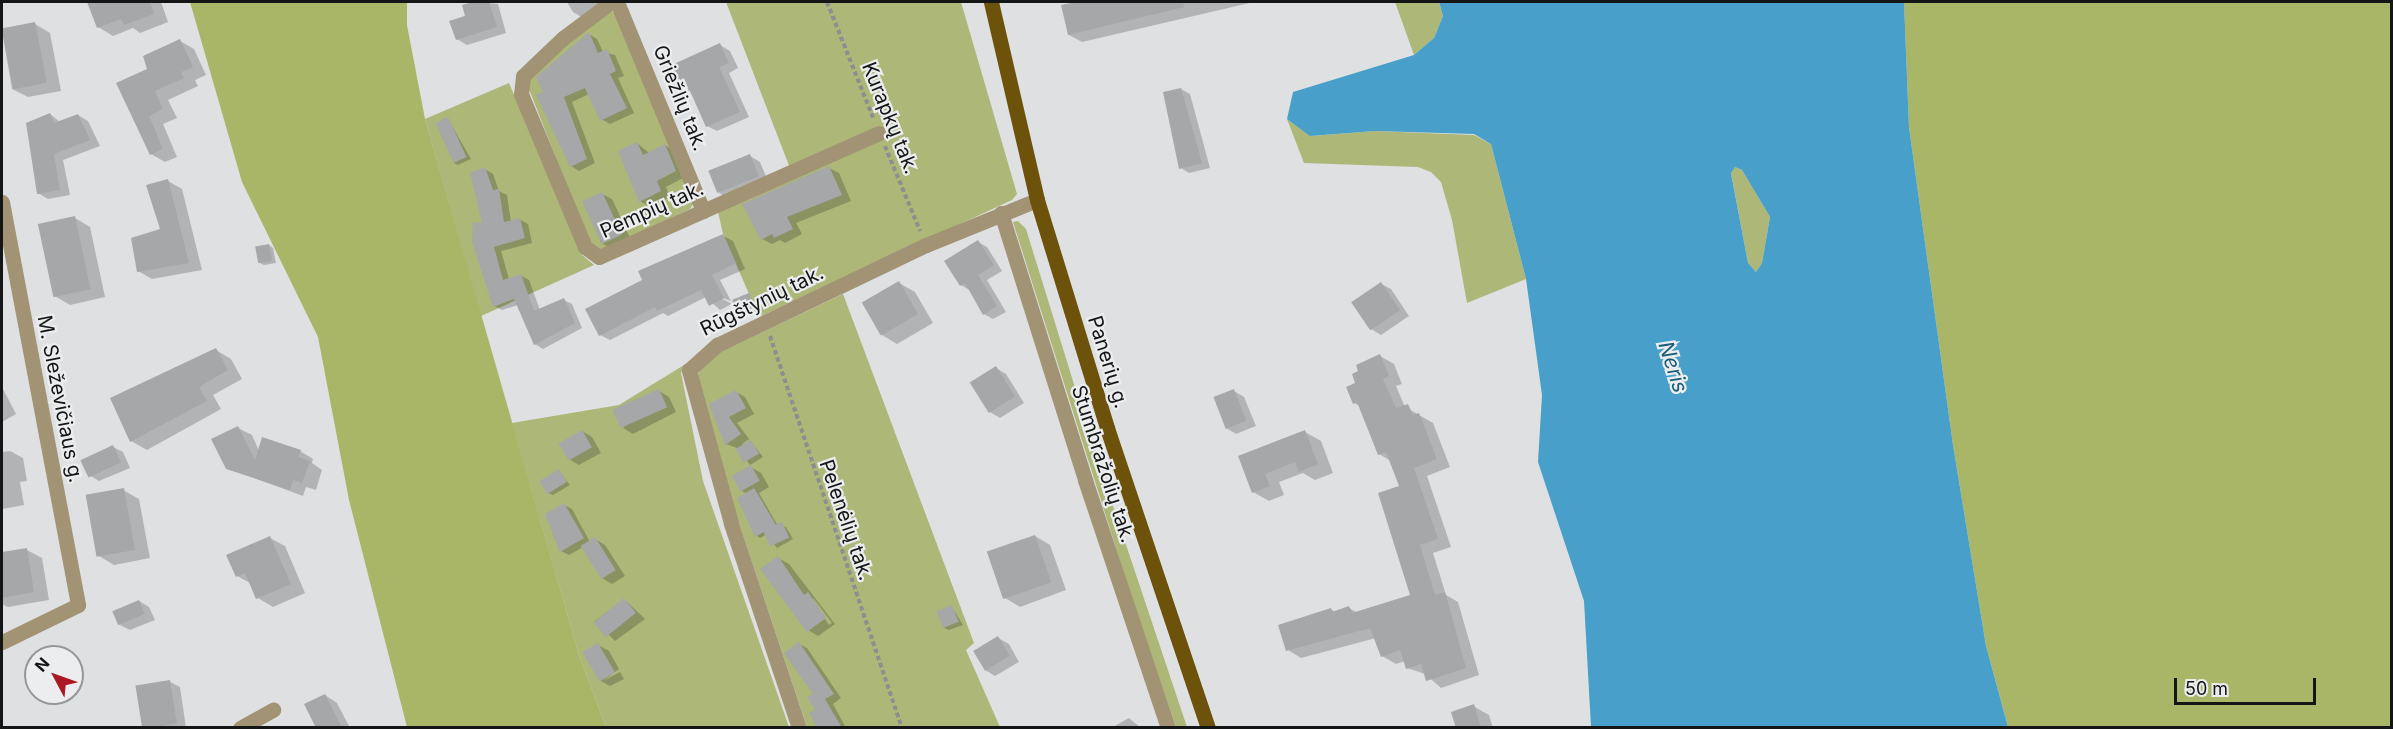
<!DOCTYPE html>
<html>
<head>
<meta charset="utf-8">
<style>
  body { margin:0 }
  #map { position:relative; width:2393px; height:729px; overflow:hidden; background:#dfe0e2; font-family:Inter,sans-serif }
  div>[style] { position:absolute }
  .green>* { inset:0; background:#acb778 }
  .forest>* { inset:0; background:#a9b667 }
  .water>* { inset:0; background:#48a0ca }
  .shadow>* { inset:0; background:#0003 }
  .building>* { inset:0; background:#a6a7a9; transform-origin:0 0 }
  .path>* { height:4px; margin-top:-2px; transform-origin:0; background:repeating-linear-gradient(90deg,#8d8e8f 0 4.5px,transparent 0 7.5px) }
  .minor>* { height:15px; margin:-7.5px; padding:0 7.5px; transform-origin:7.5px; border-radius:7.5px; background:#a19374 }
  .primary>* { height:15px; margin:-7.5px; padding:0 7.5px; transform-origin:7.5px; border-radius:7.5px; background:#6c520a }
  span { translate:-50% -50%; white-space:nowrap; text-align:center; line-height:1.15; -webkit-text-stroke:4.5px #ecedef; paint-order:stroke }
  .street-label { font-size:20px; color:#141515 }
  .water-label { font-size:21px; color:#195c79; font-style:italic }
  .frame { position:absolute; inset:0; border:3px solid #141515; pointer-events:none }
  .north { position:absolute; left:24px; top:645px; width:60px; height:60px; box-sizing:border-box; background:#ecedef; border:2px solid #969798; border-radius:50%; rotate:311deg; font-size:16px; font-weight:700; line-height:24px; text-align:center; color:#141515 }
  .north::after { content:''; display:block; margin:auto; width:21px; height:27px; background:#ab1722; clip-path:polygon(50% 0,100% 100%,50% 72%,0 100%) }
  .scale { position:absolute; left:2174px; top:678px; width:142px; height:27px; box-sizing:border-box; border:3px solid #141515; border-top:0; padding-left:8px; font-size:18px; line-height:21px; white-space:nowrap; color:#141515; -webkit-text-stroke:4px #ecedef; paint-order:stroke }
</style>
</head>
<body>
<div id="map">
  <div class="green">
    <div style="clip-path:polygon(726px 2px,961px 2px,1017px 194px,1012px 200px,759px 317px,723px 234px,718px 212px,793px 176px)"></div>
    <div style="clip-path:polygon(1395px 2px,1439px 2px,1443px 16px,1434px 38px,1414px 55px)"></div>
    <div style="clip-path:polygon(609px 10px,617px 14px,695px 201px,690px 209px,600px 252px,590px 245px,527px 84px,529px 76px)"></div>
    <div style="clip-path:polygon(509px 83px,582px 255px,594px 265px,481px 316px,425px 119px)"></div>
    <div style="clip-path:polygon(1287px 119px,1311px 136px,1375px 131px,1474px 135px,1491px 144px,1526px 279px,1467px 303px,1452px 220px,1441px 182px,1431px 172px,1418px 167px,1304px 163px)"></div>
    <div style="clip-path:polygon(1735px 167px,1742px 170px,1770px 217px,1762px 263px,1756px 272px,1748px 263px,1731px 172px)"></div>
    <div style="clip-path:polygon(1018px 221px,1026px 229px,1094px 449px,1187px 727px,1176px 727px,1129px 589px,1013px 222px)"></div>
    <div style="clip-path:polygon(843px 294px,974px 643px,966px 650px,1000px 727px,807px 727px,706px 424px,696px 378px,706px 359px)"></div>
    <div style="clip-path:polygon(684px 365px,681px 373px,703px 481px,789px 727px,606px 727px,579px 655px,512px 423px,619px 405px)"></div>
  </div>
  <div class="forest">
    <div style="clip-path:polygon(190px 2px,407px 2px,407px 25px,425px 119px,579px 655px,606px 727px,407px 727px,349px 500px,318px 337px,242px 182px)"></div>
    <div style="clip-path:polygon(1904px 2px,2391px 2px,2391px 727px,2008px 727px,1986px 646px,1953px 445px,1909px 127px)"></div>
  </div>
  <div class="water">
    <div style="clip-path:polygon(evenodd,1439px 2px,1904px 2px,1909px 127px,1953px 445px,1986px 646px,2008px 727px,1591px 727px,1584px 601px,1538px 462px,1542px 395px,1526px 279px,1491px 144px,1474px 134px,1375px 131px,1310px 136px,1287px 119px,1293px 92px,1414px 55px,1434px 38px,1443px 16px,1439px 2px,1735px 167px,1742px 170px,1770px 217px,1762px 263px,1756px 272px,1748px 263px,1731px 173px,1735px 167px)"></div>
  </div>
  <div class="shadow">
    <div style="clip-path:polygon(89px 2px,161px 2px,168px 22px,140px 33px,133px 28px,113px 36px,98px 27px)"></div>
    <div style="clip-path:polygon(478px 2px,498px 4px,506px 33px,467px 45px,457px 39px,467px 17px,463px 6px)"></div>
    <div style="clip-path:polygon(567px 2px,606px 2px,583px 18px,573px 12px)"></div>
    <div style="clip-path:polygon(1082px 2px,1254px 2px,1082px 42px,1069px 35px,1063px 6px)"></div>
    <div style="clip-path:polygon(35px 24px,50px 33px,61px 91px,28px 97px,12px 89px,2px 31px)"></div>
    <div style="clip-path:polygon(589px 34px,597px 39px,603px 52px,615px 55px,624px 76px,618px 78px,634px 113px,610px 124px,601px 119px,589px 94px,572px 102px,595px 163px,579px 171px,571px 166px,545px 93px)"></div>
    <div style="clip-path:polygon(180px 41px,194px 49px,206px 75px,195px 80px,198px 86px,168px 100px,177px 118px,163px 124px,177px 157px,165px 162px,151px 154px,118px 83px,149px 70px)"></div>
    <div style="clip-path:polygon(720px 45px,730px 51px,738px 68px,729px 73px,749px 117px,717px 131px,707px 126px,691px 90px,685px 92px,675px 86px)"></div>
    <div style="clip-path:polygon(1181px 89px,1190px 94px,1210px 168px,1189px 173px,1181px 168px)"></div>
    <div style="clip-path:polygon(50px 114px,60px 122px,78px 115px,88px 121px,100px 146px,63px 160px,70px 195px,48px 199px,38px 193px)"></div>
    <div style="clip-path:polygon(448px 119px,471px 159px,458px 165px,454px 163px)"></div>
    <div style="clip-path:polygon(637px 143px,649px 153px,665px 145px,675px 151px,685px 177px,666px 187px,670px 197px,650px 207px,640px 201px)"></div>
    <div style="clip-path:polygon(750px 156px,760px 162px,768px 181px,729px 199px,719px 193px)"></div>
    <div style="clip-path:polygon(829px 168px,839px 173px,851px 201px,796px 223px,802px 234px,785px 243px,780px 240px,772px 244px,762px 239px)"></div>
    <div style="clip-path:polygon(485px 169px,493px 174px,499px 191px,507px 195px,511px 222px,519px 219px,528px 224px,532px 243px,501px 251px,509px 279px,520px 275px,529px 280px,540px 310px,564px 300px,572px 304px,582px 328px,543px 349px,535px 344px,518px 305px,502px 310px,494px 306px,484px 225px)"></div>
    <div style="clip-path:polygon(168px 181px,182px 189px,202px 270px,152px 279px,138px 271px,162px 230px)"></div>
    <div style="clip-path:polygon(602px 194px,612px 199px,631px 240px,610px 248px,600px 242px)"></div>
    <div style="clip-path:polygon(75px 218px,90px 227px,105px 297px,70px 305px,55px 296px)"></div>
    <div style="clip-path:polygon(723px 236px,733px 241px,745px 269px,720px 280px,731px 301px,717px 296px,732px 304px,720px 310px,706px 297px,668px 316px,663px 313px,610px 340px,600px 335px,644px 281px)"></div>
    <div style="clip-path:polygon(978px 242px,987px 247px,1002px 271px,987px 280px,1006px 312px,993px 319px,984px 314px,971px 291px,961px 285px)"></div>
    <div style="clip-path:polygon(269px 245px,273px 248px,276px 263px,264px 265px,260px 263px)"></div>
    <div style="clip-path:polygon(899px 283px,915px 292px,933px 323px,897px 344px,882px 335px)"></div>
    <div style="clip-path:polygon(1381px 284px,1391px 289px,1409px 316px,1381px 335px,1371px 329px)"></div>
    <div style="clip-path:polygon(749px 295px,759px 311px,744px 317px,732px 301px)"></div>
    <div style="clip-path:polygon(216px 350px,231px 359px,242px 379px,213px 395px,221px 409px,147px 450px,131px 441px,112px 399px)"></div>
    <div style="clip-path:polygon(1380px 356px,1394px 364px,1402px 384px,1396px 386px,1405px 407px,1433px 423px,1450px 467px,1427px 476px,1451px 547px,1433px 553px,1446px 595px,1458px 602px,1479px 675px,1441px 688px,1425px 674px,1407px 668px,1405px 661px,1396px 664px,1382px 656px,1376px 638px,1301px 658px,1288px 650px,1331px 609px,1335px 612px,1349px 608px,1358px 613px,1411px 596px,1401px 487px,1391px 461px,1379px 454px,1361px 407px,1354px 403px,1357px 384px)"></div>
    <div style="clip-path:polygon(996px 368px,1006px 374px,1024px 403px,1000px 418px,990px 412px)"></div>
    <div style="clip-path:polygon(2px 387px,16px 414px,2px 422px)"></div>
    <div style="clip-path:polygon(659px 391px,669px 397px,676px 412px,633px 434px,623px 428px)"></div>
    <div style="clip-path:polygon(1234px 391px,1244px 397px,1256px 426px,1236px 434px,1226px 428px)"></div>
    <div style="clip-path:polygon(736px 392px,745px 397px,754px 414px,737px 423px,749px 439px,741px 445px,751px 442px,763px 457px,750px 465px,737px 448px,726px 444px,710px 405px)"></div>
    <div style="clip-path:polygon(238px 428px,252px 435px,259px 451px,300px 451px,313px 459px,312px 463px,322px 470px,316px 490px,306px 487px,303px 496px,227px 468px)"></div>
    <div style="clip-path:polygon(582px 431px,592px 437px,601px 453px,579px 465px,569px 459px)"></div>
    <div style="clip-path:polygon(1305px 432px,1321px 441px,1333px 473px,1315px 480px,1303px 473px,1279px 482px,1284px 495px,1269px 501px,1253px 492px,1240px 457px)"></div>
    <div style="clip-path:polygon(113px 447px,123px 452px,130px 468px,99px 481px,89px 475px)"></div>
    <div style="clip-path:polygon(10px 451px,23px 458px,27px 481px,20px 482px,24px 505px,2px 509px,2px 452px)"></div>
    <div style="clip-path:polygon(751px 467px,761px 473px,769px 487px,759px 493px,778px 526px,786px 527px,793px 539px,777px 548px,767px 534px,760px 538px,756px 535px,747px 494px,742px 491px)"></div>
    <div style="clip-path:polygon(559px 471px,570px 485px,553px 495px,548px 493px)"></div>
    <div style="clip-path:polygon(123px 490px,139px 499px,150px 558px,114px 565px,99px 556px)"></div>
    <div style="clip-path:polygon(564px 505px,572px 509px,590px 542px,595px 539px,605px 545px,625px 576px,612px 584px,602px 578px,583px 547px,569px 555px,561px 551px,553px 535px,557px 533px)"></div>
    <div style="clip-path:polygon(1035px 536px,1050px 545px,1066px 590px,1020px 607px,1005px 598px)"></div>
    <div style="clip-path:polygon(270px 538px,285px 546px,305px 593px,273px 607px,258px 598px,252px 584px,237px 576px)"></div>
    <div style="clip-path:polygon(27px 550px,42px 558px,49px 600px,8px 607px,2px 604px,2px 554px)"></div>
    <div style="clip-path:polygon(evenodd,778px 558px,789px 564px,835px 624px,818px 636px,808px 630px,778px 558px,811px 599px,814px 599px,832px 623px,829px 625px,811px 599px)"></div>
    <div style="clip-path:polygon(624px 599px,645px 619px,615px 641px,595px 621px)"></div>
    <div style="clip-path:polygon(139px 601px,149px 607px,155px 620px,130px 630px,120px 625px)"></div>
    <div style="clip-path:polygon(952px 607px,963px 625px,949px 630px,944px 628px)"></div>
    <div style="clip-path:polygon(998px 638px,1009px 644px,1019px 662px,995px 676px,985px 670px)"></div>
    <div style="clip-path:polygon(799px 644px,807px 648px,841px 698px,833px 704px,846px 728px,819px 728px,815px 694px)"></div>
    <div style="clip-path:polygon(598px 645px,609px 651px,619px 669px,603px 681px,620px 672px,624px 679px,610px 686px,599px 680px,584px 652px)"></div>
    <div style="clip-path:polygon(170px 682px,180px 687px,186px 728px,143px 728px)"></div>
    <div style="clip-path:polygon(325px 695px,337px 703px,350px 728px,318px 728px)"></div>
    <div style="clip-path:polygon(1473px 706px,1489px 715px,1493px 728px,1458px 728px)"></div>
    <div style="clip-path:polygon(1129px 718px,1141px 728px,1111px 728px)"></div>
  </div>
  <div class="building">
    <div style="clip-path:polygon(87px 2px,150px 2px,154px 14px,124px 25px,121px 19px,97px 28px)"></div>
    <div style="clip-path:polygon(473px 2px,489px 2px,497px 27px,456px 40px,449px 21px,465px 16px,462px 5px)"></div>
    <div style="clip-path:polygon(1076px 2px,1183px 2px,1184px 7px,1068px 35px,1061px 5px)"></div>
    <div style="left:35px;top:22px;width:62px;height:34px;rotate:79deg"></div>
    <div style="clip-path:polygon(589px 32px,598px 53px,607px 49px,616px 71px,610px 74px,627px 108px,600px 121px,585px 88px,564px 97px,587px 159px,570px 167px,536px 95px,543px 92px,536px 77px)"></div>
    <div style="clip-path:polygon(180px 39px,193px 67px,181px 72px,184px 78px,155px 91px,163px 109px,149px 116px,163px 149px,150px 155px,116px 83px,147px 69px,143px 56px)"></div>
    <div style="clip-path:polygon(720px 43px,729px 63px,719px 67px,740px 112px,706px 127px,686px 82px,674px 88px,665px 68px)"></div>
    <div style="clip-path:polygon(1181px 88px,1202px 163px,1179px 169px,1163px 92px)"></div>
    <div style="clip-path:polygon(50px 113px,54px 123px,78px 114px,90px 140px,54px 154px,60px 190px,37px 194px,26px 123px)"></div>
    <div style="left:448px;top:117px;width:44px;height:14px;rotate:65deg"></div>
    <div style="clip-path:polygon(637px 142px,643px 155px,665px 144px,676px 171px,657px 181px,661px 191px,639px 202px,618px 151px)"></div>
    <div style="left:750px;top:154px;width:24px;height:45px;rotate:68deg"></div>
    <div style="clip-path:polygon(829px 166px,842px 195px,787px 217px,793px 229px,774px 238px,772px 234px,761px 240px,742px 204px)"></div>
    <div style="clip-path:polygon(485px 167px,493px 190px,499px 189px,504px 222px,520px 218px,525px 238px,494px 247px,503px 280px,521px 274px,534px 311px,564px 298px,575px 323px,534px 345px,514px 299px,493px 307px,472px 242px,473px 222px,482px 223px,470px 173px)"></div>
    <div style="clip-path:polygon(168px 179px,189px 263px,137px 272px,131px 238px,160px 229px,146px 185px)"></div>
    <div style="left:602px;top:192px;width:47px;height:22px;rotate:65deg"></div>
    <div style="left:75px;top:216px;width:75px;height:38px;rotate:78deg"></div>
    <div style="clip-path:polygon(723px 234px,736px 263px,712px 275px,724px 298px,709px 306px,701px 290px,657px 311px,655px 307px,599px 336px,585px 309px,642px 280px,638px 271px)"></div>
    <div style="clip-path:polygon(978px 240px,994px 265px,978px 275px,997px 306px,983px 315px,965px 283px,960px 286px,944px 261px)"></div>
    <div style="left:269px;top:244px;width:17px;height:14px;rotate:80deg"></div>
    <div style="left:899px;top:281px;width:38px;height:43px;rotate:60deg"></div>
    <div style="left:1381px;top:282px;width:34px;height:36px;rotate:56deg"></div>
    <div style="left:749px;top:293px;width:16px;height:18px;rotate:68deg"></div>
    <div style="clip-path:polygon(216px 348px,228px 370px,199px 387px,207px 401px,130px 442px,110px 398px)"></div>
    <div style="clip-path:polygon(1380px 354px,1389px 376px,1383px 379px,1396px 408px,1408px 404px,1413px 415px,1419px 413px,1437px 459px,1414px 468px,1438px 539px,1420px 545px,1435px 595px,1445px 592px,1466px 668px,1426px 681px,1421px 664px,1406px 669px,1400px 650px,1381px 657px,1370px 628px,1286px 651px,1278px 625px,1331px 608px,1332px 612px,1349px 606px,1352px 613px,1410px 595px,1378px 493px,1399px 486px,1386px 452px,1378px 455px,1357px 402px,1353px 404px,1346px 387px,1355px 383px,1352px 374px,1358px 371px,1356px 365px)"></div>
    <div style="left:996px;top:366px;width:36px;height:31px;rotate:58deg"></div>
    <div style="left:659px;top:389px;width:20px;height:51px;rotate:66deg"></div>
    <div style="left:1234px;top:389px;width:34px;height:22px;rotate:69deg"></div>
    <div style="clip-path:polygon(736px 390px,746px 408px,729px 417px,741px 434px,725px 445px,709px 404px)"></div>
    <div style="clip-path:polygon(238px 426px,255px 460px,262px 437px,301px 450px,298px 457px,310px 461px,302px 483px,293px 480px,290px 490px,226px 469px,211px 439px)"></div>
    <div style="left:582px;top:430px;width:20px;height:27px;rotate:60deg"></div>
    <div style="clip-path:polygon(1305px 430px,1318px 464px,1299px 472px,1295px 462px,1265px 474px,1270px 486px,1252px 493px,1238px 456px)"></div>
    <div style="left:751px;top:440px;width:16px;height:18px;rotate:60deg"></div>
    <div style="left:113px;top:445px;width:19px;height:36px;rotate:65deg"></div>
    <div style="left:751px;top:465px;width:18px;height:22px;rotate:61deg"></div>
    <div style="left:559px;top:469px;width:15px;height:23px;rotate:58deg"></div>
    <div style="left:124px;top:488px;width:63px;height:39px;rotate:80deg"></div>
    <div style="clip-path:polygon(754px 488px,776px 525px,755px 537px,737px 498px)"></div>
    <div style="clip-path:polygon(564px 503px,584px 538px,560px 552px,545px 514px)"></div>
    <div style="left:782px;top:522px;width:17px;height:21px;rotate:65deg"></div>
    <div style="left:1035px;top:535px;width:50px;height:51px;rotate:71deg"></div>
    <div style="clip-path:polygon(270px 536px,291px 584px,256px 599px,245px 573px,236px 577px,226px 555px)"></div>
    <div style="left:595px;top:537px;width:39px;height:17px;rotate:58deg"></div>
    <div style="clip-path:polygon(27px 548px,34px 592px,2px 598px,2px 552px)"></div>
    <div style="clip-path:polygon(778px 556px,804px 595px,808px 592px,826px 618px,807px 632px,760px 569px)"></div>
    <div style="left:624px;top:598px;width:19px;height:39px;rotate:51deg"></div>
    <div style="left:139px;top:600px;width:15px;height:29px;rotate:67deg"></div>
    <div style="left:952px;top:605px;width:18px;height:17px;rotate:68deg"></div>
    <div style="left:998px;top:636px;width:23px;height:29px;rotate:59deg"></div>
    <div style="clip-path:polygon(799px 642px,834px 694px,825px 699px,842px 728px,817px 728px,809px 713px,815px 710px,807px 697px,813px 694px,784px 653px)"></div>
    <div style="left:598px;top:643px;width:34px;height:18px;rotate:60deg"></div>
    <div style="left:170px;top:680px;width:44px;height:35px;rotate:81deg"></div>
    <div style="clip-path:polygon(325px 694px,342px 728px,316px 728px,304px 704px)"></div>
    <div style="clip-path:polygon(1474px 704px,1481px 728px,1456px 728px,1451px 712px)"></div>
  </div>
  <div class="path">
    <div style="left:827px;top:2px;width:127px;rotate:68.3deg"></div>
    <div style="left:885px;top:146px;width:92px;rotate:67.6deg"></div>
    <div style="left:770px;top:336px;width:414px;rotate:71.4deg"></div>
  </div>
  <div class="minor">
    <div style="left:611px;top:2px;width:60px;rotate:143.1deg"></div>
    <div style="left:563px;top:38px;width:55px;rotate:136.5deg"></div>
    <div style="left:523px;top:76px;width:18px;rotate:96deg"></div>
    <div style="left:521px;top:94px;width:166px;rotate:67.3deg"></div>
    <div style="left:585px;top:247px;width:17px;rotate:36deg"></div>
    <div style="left:599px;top:257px;width:306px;rotate:-23.9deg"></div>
    <div style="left:617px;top:2px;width:226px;rotate:67.6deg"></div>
    <div style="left:2px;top:202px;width:410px;rotate:79.3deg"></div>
    <div style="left:78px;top:605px;width:85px;rotate:154deg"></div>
    <div style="left:1001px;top:213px;width:280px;rotate:72.5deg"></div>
    <div style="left:1085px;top:480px;width:262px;rotate:71.5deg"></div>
    <div style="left:240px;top:728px;width:38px;rotate:-29deg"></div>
    <div style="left:799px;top:728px;width:216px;rotate:-108.4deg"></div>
    <div style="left:731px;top:523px;width:159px;rotate:-105.4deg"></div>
    <div style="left:689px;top:370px;width:38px;rotate:-42deg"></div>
    <div style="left:717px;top:345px;width:232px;rotate:-25.6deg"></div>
    <div style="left:926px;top:245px;width:120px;rotate:-22.1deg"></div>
  </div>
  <div class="primary">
    <div style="left:991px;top:2px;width:203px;rotate:76.9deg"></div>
    <div style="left:1037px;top:200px;width:239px;rotate:72.9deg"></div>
    <div style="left:1107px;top:428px;width:317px;rotate:71.4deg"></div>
  </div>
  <div class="street-label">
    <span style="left:680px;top:98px;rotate:68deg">Griežlių tak.</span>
    <span style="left:890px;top:118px;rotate:68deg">Kurapkų tak.</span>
    <span style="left:652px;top:210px;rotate:-24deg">Pempių tak.</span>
    <span style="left:762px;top:301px;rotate:-26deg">Rūgštynių tak.</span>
    <span style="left:1108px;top:362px;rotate:73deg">Panerių g.</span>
    <span style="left:60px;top:399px;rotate:79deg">M. Sleževičiaus g.</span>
    <span style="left:1103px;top:464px;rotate:72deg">Stumbražolių tak.</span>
    <span style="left:846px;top:520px;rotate:71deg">Pelenėlių tak.</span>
  </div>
  <div class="water-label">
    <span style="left:1673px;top:367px;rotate:72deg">Neris</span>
  </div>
  <div class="frame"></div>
  <div class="north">N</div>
  <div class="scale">50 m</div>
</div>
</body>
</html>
